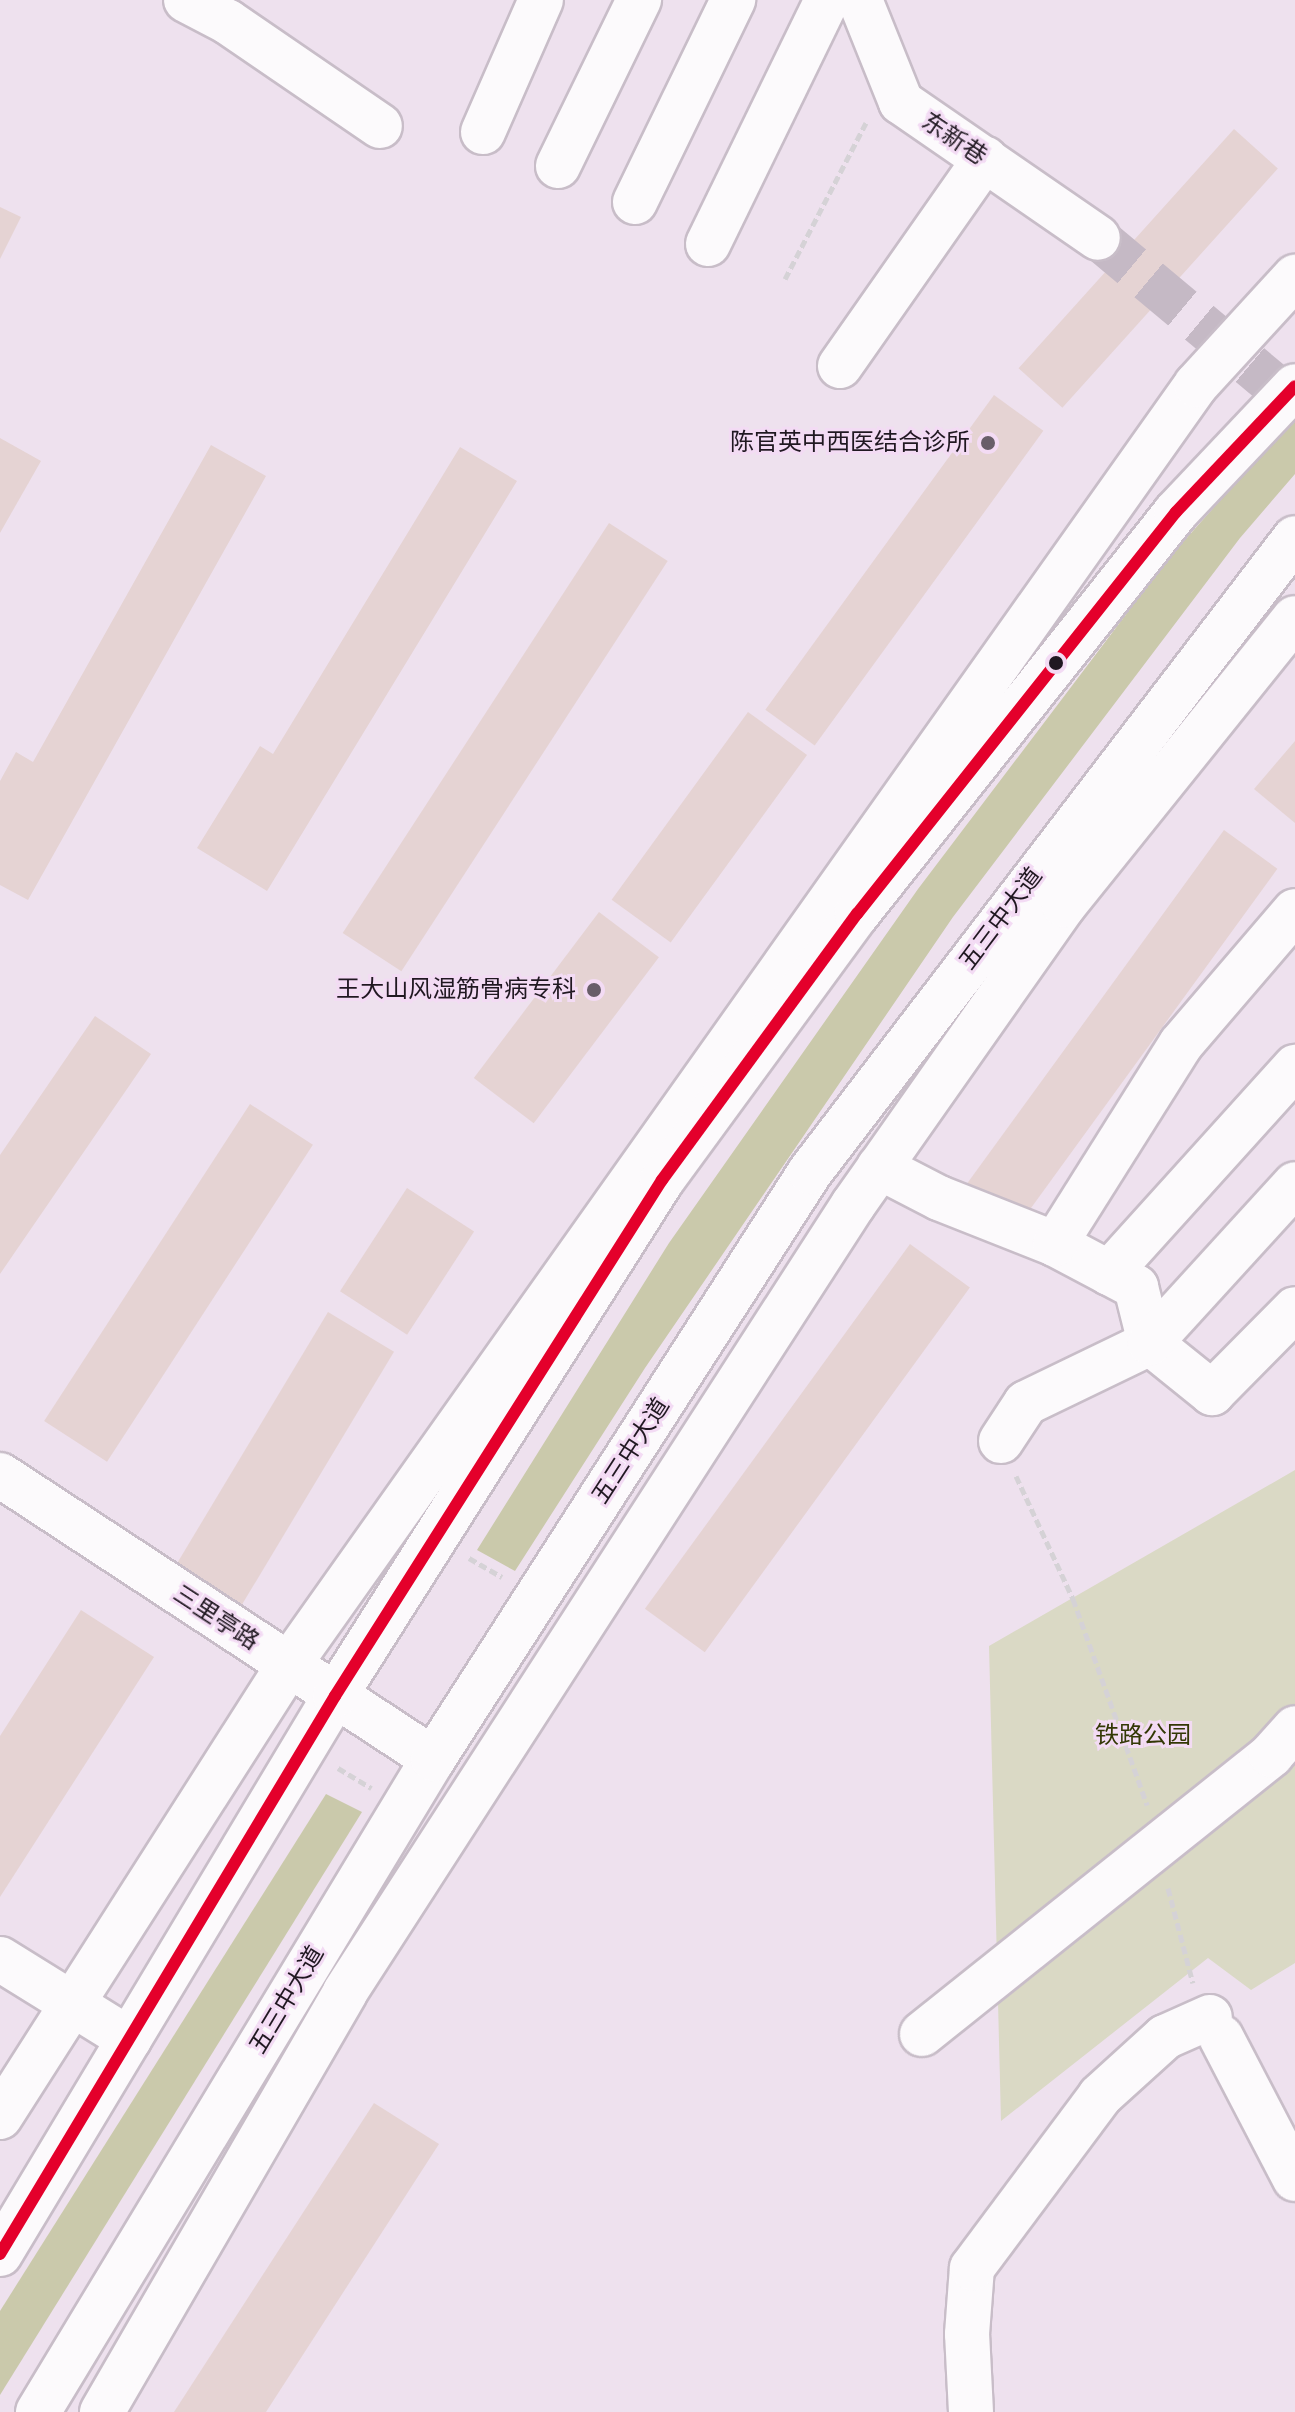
<!DOCTYPE html>
<html>
<head>
<meta charset="utf-8">
<style>
  body { margin:0 }
  #map { position:relative; width:1295px; height:2412px; overflow:hidden; background:#eee1ee; font-family:"Fira Sans","Noto Sans SC",sans-serif }
  div>[style] { position:absolute }
  .green>* { inset:0; background:#dad9c5 }
  .forest>* { inset:0; background:#cac9ab }
  .building>* { inset:0; background:#e5d3d3; transform-origin:0 0 }
  .minor-tunnel>* { height:44px; margin-top:-22px; transform-origin:0; background:repeating-linear-gradient(90deg,#c5b9c5 0 44px,transparent 0 66px) }
  .path>* { height:5px; margin-top:-2.5px; transform-origin:0; background:repeating-linear-gradient(90deg,#d5d2d6 0 8px,transparent 0 12px) }
  .roads { filter:drop-shadow(2px 0 #c8bdc8) drop-shadow(-2px 0 #c8bdc8) drop-shadow(0 2px #c8bdc8) drop-shadow(0 -2px #c8bdc8) }
  .minor>* { height:44px; margin:-22px; padding:0 22px; transform-origin:22px; border-radius:22px; background:#fcfafc }
  .major>* { height:44px; margin:-22px; padding:0 22px; transform-origin:22px; border-radius:22px; background:#fcfafc }
  .bus-1>* { height:12px; margin:-6px; padding:0 6px; transform-origin:6px; border-radius:6px; background:#e4002b }
  .dots>* { width:22px; height:22px; translate:-50% -50%; box-sizing:border-box; border:4px solid #f3dbf4; border-radius:50% }
  span { translate:-50% -50%; white-space:nowrap; text-align:center; line-height:1.15; -webkit-text-stroke:6px #f3dbf4; paint-order:stroke }
  .street-label { font-size:24px; color:#201821 }
  .poi-label { font-size:24px; color:#201821 }
  .right { translate:-100% -50%; text-align:right }
  .park-label { font-size:24px; color:#333805 }
</style>
</head>
<body>
<div id="map">
  <div class="green">
    <div style="clip-path:polygon(1295px 1470px,1295px 1963px,1251px 1990px,1208px 1958px,1001px 2121px,989px 1646px)"></div>
  </div>
  <div class="forest">
    <div style="clip-path:polygon(1295px 416px,1295px 474px,1240px 538px,953px 917px,645px 1368px,515px 1571px,477px 1550px,669px 1243px,918px 889px,1168px 559px)"></div>
    <div style="clip-path:polygon(326px 1794px,362px 1812px,0 2395px,0 2311px)"></div>
  </div>
  <div class="building">
    <div style="left:1234px;top:129px;width:59px;height:322px;rotate:42deg"></div>
    <div style="clip-path:polygon(0 207px,21px 217px,0 259px)"></div>
    <div style="left:994px;top:395px;width:61px;height:389px;rotate:36deg"></div>
    <div style="clip-path:polygon(0 438px,41px 461px,0 533px)"></div>
    <div style="clip-path:polygon(211px 445px,266px 476px,28px 900px,0 885px,0 781px,16px 752px,33px 762px)"></div>
    <div style="clip-path:polygon(460px 447px,517px 481px,267px 891px,197px 848px,260px 746px,273px 754px)"></div>
    <div style="left:609px;top:523px;width:70px;height:489px;rotate:33deg"></div>
    <div style="left:748px;top:712px;width:73px;height:232px;rotate:36deg"></div>
    <div style="clip-path:polygon(1295px 741px,1295px 823px,1254px 789px)"></div>
    <div style="left:1224px;top:830px;width:66px;height:438px;rotate:36deg"></div>
    <div style="left:599px;top:912px;width:75px;height:208px;rotate:37deg"></div>
    <div style="clip-path:polygon(95px 1016px,151px 1054px,0 1274px,0 1155px)"></div>
    <div style="left:250px;top:1104px;width:75px;height:378px;rotate:33deg"></div>
    <div style="left:407px;top:1188px;width:80px;height:123px;rotate:33deg"></div>
    <div style="left:910px;top:1244px;width:74px;height:451px;rotate:36deg"></div>
    <div style="left:328px;top:1312px;width:77px;height:298px;rotate:31deg"></div>
    <div style="clip-path:polygon(81px 1610px,154px 1657px,0 1897px,0 1736px)"></div>
    <div style="clip-path:polygon(374px 2103px,439px 2144px,266px 2412px,174px 2412px)"></div>
  </div>
  <div class="minor-tunnel">
    <div style="left:1098px;top:238px;width:257px;rotate:39.9deg"></div>
  </div>
  <div class="path">
    <div style="left:785px;top:279px;width:176px;rotate:-62.6deg"></div>
    <div style="left:1016px;top:1476px;width:136px;rotate:65.1deg"></div>
    <div style="left:1073px;top:1599px;width:219px;rotate:70.2deg"></div>
    <div style="left:469px;top:1558px;width:38px;rotate:30deg"></div>
    <div style="left:338px;top:1768px;width:39px;rotate:31deg"></div>
    <div style="left:1168px;top:1888px;width:98px;rotate:75.3deg"></div>
  </div>
  <div class="roads">
    <div class="minor">
      <div style="left:186px;top:0;width:47px;rotate:27.6deg"></div>
      <div style="left:228px;top:22px;width:184px;rotate:34.4deg"></div>
      <div style="left:860px;top:0;width:110px;rotate:68.1deg"></div>
      <div style="left:901px;top:102px;width:239px;rotate:34.6deg"></div>
      <div style="left:483px;top:132px;width:144px;rotate:-66.3deg"></div>
      <div style="left:558px;top:166px;width:185px;rotate:-64deg"></div>
      <div style="left:635px;top:202px;width:225px;rotate:-64.1deg"></div>
      <div style="left:708px;top:244px;width:271px;rotate:-64deg"></div>
      <div style="left:840px;top:366px;width:253px;rotate:-55deg"></div>
      <div style="left:879px;top:1167px;width:68px;rotate:27.3deg"></div>
      <div style="left:939px;top:1198px;width:125px;rotate:21.6deg"></div>
      <div style="left:1055px;top:1244px;width:92px;rotate:28deg"></div>
      <div style="left:1136px;top:1287px;width:58px;rotate:76deg"></div>
      <div style="left:1150px;top:1343px;width:80px;rotate:38.9deg"></div>
      <div style="left:1212px;top:1393px;width:118px;rotate:-45.3deg"></div>
      <div style="left:1055px;top:1244px;width:236px;rotate:-57.8deg"></div>
      <div style="left:1181px;top:1044px;width:175px;rotate:-49.4deg"></div>
      <div style="left:1109px;top:1273px;width:278px;rotate:-47.9deg"></div>
      <div style="left:1001px;top:1441px;width:45px;rotate:-56.7deg"></div>
      <div style="left:1026px;top:1403px;width:138px;rotate:-25.8deg"></div>
      <div style="left:1150px;top:1343px;width:215px;rotate:-47.6deg"></div>
      <div style="left:0;top:1475px;width:518px;rotate:33.26deg"></div>
      <div style="left:0;top:1959px;width:152px;rotate:31.8deg"></div>
      <div style="left:922px;top:2034px;width:447px;rotate:-38.6deg"></div>
      <div style="left:1271px;top:1755px;width:36px;rotate:-48deg"></div>
      <div style="left:1221px;top:2037px;width:160px;rotate:62.5deg"></div>
      <div style="left:0;top:2117px;width:535px;rotate:-57.44deg"></div>
      <div style="left:288px;top:1666px;width:1570px;rotate:-54.67deg"></div>
      <div style="left:1196px;top:385px;width:147px;rotate:-47.5deg"></div>
      <div style="left:102px;top:2412px;width:485px;rotate:-59.9deg"></div>
      <div style="left:345px;top:1992px;width:937px;rotate:-57.16deg"></div>
      <div style="left:853px;top:1205px;width:367px;rotate:-54.9deg"></div>
      <div style="left:1064px;top:905px;width:368px;rotate:-51.2deg"></div>
      <div style="left:971px;top:2412px;width:78px;rotate:-92.9deg"></div>
      <div style="left:967px;top:2334px;width:66px;rotate:-85.7deg"></div>
      <div style="left:972px;top:2268px;width:214px;rotate:-53.3deg"></div>
      <div style="left:1100px;top:2096px;width:88px;rotate:-42.2deg"></div>
      <div style="left:1165px;top:2037px;width:49px;rotate:-24deg"></div>
    </div>
    <div class="major">
      <div style="left:0;top:2254px;width:651px;rotate:-59.02deg"></div>
      <div style="left:335px;top:1696px;width:611px;rotate:-57.64deg"></div>
      <div style="left:662px;top:1180px;width:330px;rotate:-53.8deg"></div>
      <div style="left:857px;top:914px;width:513px;rotate:-51.57deg"></div>
      <div style="left:1176px;top:512px;width:173px;rotate:-46.6deg"></div>
      <div style="left:38px;top:2412px;width:763px;rotate:-58.83deg"></div>
      <div style="left:433px;top:1759px;width:698px;rotate:-57.29deg"></div>
      <div style="left:810px;top:1172px;width:798px;rotate:-52.58deg"></div>
    </div>
  </div>
  <div class="bus-1">
    <div style="left:0;top:2254px;width:651px;rotate:-59.02deg"></div>
    <div style="left:335px;top:1696px;width:611px;rotate:-57.64deg"></div>
    <div style="left:662px;top:1180px;width:330px;rotate:-53.8deg"></div>
    <div style="left:857px;top:914px;width:513px;rotate:-51.57deg"></div>
    <div style="left:1176px;top:512px;width:173px;rotate:-46.6deg"></div>
  </div>
  <div class="dots">
    <div style="left:988px;top:443px;background:#685e69"></div>
    <div style="left:1056px;top:663px;background:#201821"></div>
    <div style="left:594px;top:990px;background:#685e69"></div>
  </div>
  <div class="street-label">
    <span style="left:954px;top:139px;rotate:34deg">东新巷</span>
    <span style="left:1001px;top:919px;rotate:-53deg">五三中大道</span>
    <span style="left:631px;top:1451px;rotate:-57deg">五三中大道</span>
    <span style="left:216px;top:1618px;rotate:33deg">三里亭路</span>
    <span style="left:287px;top:2000px;rotate:-59deg">五三中大道</span>
  </div>
  <div class="poi-label">
    <span class="right" style="left:970px;top:443px">陈官英中西医结合诊所</span>
    <span class="right" style="left:576px;top:990px">王大山风湿筋骨病专科</span>
  </div>
  <div class="park-label">
    <span style="left:1143px;top:1736px">铁路公园</span>
  </div>
</div>
</body>
</html>
